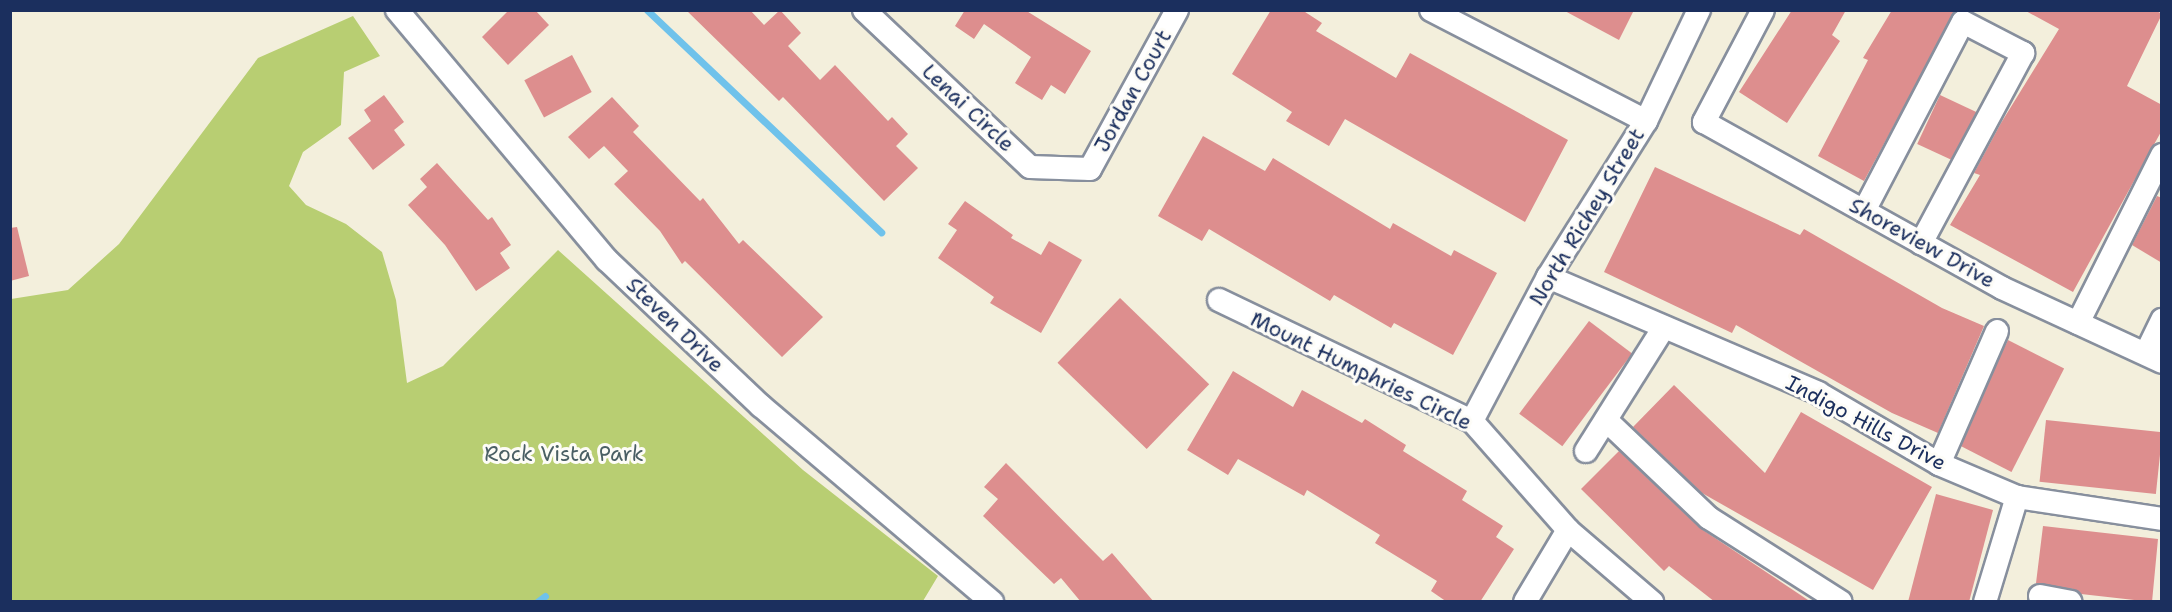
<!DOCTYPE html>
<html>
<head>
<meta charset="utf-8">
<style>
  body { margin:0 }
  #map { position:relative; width:2172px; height:612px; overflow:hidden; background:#f3efdc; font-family:"Shantell Sans",sans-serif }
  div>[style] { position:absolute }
  .green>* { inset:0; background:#b8ce72 }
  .stream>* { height:7px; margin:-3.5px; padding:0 3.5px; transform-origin:3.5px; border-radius:3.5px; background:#6fc2eb }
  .building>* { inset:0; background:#dd8e8e; transform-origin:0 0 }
  .roads { filter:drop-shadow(2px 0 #878f9d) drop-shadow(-2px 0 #878f9d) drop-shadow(0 2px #878f9d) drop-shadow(0 -2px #878f9d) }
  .street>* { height:22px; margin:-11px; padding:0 11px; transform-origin:11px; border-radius:11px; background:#fff }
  span { translate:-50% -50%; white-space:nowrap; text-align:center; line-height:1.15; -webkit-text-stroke:6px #fdfcf7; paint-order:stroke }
  .street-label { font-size:21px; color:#1b2f5e }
  .park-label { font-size:21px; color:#4a5f64 }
  .frame { position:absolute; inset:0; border:12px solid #1b2f5e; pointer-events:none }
</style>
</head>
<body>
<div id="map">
  <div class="green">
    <div style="clip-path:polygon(353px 16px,380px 56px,344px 72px,341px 125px,303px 152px,289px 186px,306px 205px,346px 224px,382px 252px,396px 300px,407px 383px,443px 366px,558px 250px,803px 470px,938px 576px,923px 601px,11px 601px,11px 299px,68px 290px,119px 244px,258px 58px)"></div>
  </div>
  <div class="stream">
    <div style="left:647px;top:10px;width:323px;rotate:43.5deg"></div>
    <div style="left:537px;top:602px;width:10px;rotate:-37deg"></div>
  </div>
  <div class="building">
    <div style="clip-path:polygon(509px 10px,535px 10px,549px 25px,508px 65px,482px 37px)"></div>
    <div style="clip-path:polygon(686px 10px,750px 10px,764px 25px,780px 10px,801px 33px,788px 46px,820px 80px,835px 65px,888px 121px,892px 117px,908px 134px,896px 146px,918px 168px,884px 201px,783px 97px,779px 101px)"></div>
    <div style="clip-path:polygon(965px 10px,1025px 10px,1091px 51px,1065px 94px,1051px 85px,1042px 100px,1015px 83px,1031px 57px,984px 24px,974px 39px,955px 26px)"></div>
    <div style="clip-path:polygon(1271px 10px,1302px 10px,1322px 23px,1316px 31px,1396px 78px,1410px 53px,1568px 140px,1525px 222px,1345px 119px,1329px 146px,1286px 121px,1292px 112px,1232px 74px)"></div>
    <div style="clip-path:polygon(1563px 10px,1634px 10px,1619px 40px)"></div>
    <div style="clip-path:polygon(1792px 10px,1846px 10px,1832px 35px,1840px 41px,1787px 123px,1739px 92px)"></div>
    <div style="clip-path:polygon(1892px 10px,1956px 10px,1864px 181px,1818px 156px,1868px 60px,1863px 58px)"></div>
    <div style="clip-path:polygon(2024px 10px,2155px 10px,2162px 14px,2127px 86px,2162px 105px,2162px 130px,2073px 292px,1950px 225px,1980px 175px,1974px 173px,2001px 123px,2059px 29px)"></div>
    <div style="left:572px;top:55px;width:42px;height:54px;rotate:62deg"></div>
    <div style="clip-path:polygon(384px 95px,404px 122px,394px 130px,405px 145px,373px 170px,348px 138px,371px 121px,364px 110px)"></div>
    <div style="left:1940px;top:95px;width:40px;height:54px;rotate:25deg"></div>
    <div style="clip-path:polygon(612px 97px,639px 126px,633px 132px,700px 201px,703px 198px,739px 244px,743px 240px,823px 317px,782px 357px,685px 261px,682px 264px,660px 231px,614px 184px,628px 171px,604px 146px,589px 159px,568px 137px)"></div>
    <div style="clip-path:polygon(1203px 136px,1265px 171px,1273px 158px,1390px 229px,1393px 223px,1451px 256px,1454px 250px,1497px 273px,1453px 355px,1394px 323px,1391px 328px,1334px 295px,1330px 301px,1209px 229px,1202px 241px,1158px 216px)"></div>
    <div style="clip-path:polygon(437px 163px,488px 220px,492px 217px,511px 245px,500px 253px,510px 268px,476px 291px,445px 245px,408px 205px,427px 187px,420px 179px)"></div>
    <div style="clip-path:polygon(1655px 167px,1800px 235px,1804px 229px,1942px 308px,1984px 326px,1938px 433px,1892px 413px,1736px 325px,1732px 333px,1604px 272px)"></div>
    <div style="clip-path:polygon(2157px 196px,2162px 198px,2162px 263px,2132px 245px)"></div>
    <div style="clip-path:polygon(965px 201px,1013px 235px,1011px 238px,1041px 255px,1049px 241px,1082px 260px,1041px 333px,990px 303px,994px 297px,938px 258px,957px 230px,948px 224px)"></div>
    <div style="clip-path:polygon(17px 227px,29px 276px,10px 281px,10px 228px)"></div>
    <div style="left:1120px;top:298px;width:124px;height:90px;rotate:44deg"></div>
    <div style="left:1589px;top:321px;width:54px;height:116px;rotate:37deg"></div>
    <div style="left:2008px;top:340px;width:63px;height:116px;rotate:27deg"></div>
    <div style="clip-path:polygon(1233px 371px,1293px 407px,1302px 390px,1362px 423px,1365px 419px,1406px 445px,1403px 451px,1467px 491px,1462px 500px,1503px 526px,1496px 537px,1514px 549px,1480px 602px,1447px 602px,1431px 591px,1437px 581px,1375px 543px,1380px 535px,1307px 490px,1304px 496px,1238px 459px,1228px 475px,1187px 450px)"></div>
    <div style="clip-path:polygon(1674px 385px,1765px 473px,1801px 412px,1932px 487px,1873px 590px,1702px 493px,1633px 427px)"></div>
    <div style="left:2046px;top:420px;width:117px;height:62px;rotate:6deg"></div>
    <div style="clip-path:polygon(1619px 451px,1700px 528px,1811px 602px,1715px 602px,1669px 566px,1664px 571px,1581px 489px)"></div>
    <div style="clip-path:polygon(1006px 463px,1103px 561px,1112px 553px,1154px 602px,1081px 602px,1061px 578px,1054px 584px,983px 516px,998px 499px,984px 487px)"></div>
    <div style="clip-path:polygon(1936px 494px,1993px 510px,1969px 602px,1908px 602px)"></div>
    <div style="clip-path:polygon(2043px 526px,2158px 539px,2152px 602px,2081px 594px,2073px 589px,2036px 583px)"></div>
  </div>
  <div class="roads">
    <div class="street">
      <div style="left:397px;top:10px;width:326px;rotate:50deg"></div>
      <div style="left:607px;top:260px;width:212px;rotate:43.5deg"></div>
      <div style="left:761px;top:406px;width:303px;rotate:40.3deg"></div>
      <div style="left:864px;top:10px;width:228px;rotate:43.4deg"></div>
      <div style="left:1030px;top:167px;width:60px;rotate:1.9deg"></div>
      <div style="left:1090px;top:169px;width:181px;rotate:-61.3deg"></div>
      <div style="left:1431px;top:10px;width:242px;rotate:27.3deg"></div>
      <div style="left:1763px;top:10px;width:127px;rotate:117.8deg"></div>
      <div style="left:1704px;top:122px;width:341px;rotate:29.1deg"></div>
      <div style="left:2002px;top:288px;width:176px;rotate:24.8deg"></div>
      <div style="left:1864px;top:211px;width:213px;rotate:-62.4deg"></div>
      <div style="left:1963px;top:22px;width:68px;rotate:27.3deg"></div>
      <div style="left:2023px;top:53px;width:216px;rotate:118.2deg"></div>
      <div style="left:1548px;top:277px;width:294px;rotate:23.2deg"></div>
      <div style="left:1818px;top:393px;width:140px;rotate:30.4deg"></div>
      <div style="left:1939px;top:464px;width:85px;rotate:22.9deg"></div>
      <div style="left:2017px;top:497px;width:147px;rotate:8.6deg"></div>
      <div style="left:1219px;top:300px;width:280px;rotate:25.6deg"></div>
      <div style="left:1472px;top:421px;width:145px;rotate:48.6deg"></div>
      <div style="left:1568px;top:530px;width:111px;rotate:40.6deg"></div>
      <div style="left:2078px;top:323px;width:188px;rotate:-63.4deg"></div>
      <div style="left:2146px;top:353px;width:37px;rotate:-64deg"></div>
      <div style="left:1606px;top:420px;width:142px;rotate:43.6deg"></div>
      <div style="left:1709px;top:518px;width:156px;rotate:32.5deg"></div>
      <div style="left:1472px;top:421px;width:163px;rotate:-62.2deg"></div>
      <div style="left:1548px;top:277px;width:184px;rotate:-57.9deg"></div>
      <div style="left:1646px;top:121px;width:123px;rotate:-64.5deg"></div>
      <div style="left:1586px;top:451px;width:146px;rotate:-57.8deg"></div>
      <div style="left:1939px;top:464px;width:145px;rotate:-66.4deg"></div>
      <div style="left:2040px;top:596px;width:31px;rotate:11deg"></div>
      <div style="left:1525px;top:602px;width:84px;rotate:-59.2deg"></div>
      <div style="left:1985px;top:602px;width:110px;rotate:-73.1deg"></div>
    </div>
  </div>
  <div class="street-label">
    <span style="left:1133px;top:91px;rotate:-61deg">Jordan Court</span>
    <span style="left:968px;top:108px;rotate:43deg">Lenai Circle</span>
    <span style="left:1587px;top:217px;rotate:-59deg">North Richey Street</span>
    <span style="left:1922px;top:243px;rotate:29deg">Shoreview Drive</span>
    <span style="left:675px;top:325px;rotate:44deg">Steven Drive</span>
    <span style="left:1361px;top:371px;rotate:26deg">Mount Humphries Circle</span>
    <span style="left:1866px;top:423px;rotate:28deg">Indigo Hills Drive</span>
  </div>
  <div class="park-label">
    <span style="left:564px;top:454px">Rock Vista Park</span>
  </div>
  <div class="frame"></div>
</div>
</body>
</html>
